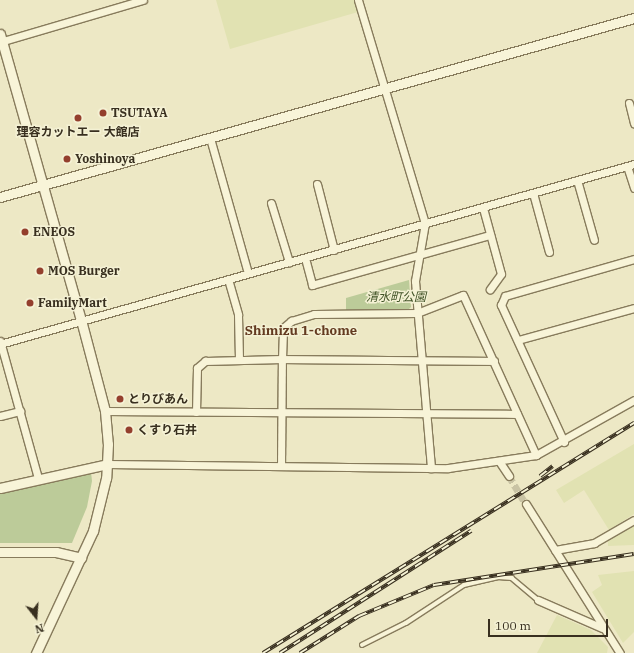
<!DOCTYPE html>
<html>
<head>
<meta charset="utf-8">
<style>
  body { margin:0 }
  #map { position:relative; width:634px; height:653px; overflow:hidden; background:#ede8c5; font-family:"IBM Plex Serif","Noto Sans JP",serif }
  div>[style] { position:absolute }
  .farmland>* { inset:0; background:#e1e2b2 }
  .green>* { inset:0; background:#bccb99 }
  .minor-tunnel>* { height:7px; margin-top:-3.5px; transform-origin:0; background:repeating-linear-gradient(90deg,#c9c3a4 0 7px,transparent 0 10.5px) }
  .roads { filter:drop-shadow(1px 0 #877b5c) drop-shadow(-1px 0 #877b5c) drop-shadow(0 1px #877b5c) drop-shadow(0 -1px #877b5c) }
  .service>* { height:3.5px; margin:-1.75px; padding:0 1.75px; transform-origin:1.75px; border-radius:1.75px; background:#f8f4d8 }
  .minor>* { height:7px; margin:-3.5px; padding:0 3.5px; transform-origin:3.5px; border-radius:3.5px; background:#f8f4d8 }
  .tertiary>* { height:9px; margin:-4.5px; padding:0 4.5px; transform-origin:4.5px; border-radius:4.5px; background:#f8f4d8 }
  .rail>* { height:4px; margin-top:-2px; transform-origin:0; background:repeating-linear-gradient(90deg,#f4f1d4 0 8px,#382f1f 0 16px); box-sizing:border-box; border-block:1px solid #382f1f }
  .dots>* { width:11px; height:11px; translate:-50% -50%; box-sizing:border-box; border:2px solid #f4f1d4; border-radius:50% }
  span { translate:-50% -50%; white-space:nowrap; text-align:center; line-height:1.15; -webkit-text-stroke:3px #f4f1d4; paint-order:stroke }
  .poi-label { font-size:12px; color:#382f1f; font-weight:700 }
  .left { translate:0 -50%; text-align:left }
  .park-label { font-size:12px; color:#405326; font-style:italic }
  .neighbourhood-label { font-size:13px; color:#633a20; font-weight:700 }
  .north { position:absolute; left:16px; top:597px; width:40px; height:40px; -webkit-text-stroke:3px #f4f1d4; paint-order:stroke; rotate:163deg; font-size:11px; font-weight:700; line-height:16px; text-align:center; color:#382f1f }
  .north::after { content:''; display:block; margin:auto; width:14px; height:18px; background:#382f1f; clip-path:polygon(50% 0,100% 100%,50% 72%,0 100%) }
  .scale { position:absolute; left:488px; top:619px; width:120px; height:18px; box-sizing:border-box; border:2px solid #382f1f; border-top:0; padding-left:5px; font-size:12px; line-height:14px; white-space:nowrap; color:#382f1f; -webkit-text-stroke:3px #f4f1d4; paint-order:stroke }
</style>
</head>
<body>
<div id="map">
  <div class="farmland">
    <div style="clip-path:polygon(216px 0,355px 0,358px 12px,230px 49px)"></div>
    <div style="clip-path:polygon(634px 444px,634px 514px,609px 530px,584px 490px,564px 503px,556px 490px)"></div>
    <div style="clip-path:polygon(634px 523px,634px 545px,608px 546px,608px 539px)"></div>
    <div style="clip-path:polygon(634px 571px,634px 632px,623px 643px,592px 592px,602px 585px,598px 575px)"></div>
    <div style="clip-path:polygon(557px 615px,591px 630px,608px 647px,607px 653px,537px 653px)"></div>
  </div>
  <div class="green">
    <div style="clip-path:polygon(409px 280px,411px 307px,407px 311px,346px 310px,346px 298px)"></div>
    <div style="clip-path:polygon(84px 472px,91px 472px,92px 481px,87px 507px,72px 543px,0 543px,0 493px)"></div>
  </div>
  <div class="minor-tunnel">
    <div style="left:509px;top:476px;width:33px;rotate:59deg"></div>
  </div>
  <div class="roads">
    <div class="service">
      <div style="left:362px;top:645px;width:49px;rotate:-26.6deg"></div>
      <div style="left:406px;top:623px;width:69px;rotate:-33.2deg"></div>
      <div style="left:464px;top:585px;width:35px;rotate:-13deg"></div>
      <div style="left:498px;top:577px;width:14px;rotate:4deg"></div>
      <div style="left:512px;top:578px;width:34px;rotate:40deg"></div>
    </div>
    <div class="minor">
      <div style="left:358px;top:0;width:233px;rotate:73.3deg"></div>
      <div style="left:425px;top:223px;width:59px;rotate:99.8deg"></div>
      <div style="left:415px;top:281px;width:188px;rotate:85.1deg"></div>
      <div style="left:0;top:42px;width:149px;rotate:-16.4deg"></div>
      <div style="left:629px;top:103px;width:21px;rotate:76deg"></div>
      <div style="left:210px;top:138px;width:140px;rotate:74.3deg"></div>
      <div style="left:627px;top:166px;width:23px;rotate:72deg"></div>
      <div style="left:577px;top:180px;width:62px;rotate:74.2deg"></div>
      <div style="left:317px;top:184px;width:68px;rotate:75.6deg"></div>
      <div style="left:533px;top:193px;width:61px;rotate:74.8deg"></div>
      <div style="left:271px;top:203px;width:62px;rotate:73deg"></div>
      <div style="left:483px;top:208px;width:68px;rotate:74.7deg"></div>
      <div style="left:501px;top:274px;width:19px;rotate:126deg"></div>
      <div style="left:305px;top:258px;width:28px;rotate:75deg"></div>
      <div style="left:312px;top:285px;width:185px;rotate:-15.7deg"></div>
      <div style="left:228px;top:279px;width:37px;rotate:74deg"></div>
      <div style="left:238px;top:315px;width:45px;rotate:88.7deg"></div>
      <div style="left:518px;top:340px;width:120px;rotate:-15.4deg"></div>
      <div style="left:0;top:341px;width:142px;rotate:74.5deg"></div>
      <div style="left:0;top:344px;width:659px;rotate:-15.85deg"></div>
      <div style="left:105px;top:411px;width:412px;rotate:0.4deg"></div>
      <div style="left:196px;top:412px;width:44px;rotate:-88.7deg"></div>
      <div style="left:197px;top:368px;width:11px;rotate:-41deg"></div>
      <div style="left:205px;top:361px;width:77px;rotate:-1.5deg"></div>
      <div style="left:282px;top:359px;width:31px;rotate:-88deg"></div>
      <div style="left:283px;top:328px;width:11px;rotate:-41deg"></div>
      <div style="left:291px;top:321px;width:24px;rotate:-17deg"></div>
      <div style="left:314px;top:314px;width:103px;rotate:-0.6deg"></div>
      <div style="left:417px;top:313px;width:49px;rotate:-21.4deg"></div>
      <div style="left:463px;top:295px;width:176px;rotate:65.5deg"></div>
      <div style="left:0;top:416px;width:21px;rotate:-14deg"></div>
      <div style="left:564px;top:442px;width:151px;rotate:-114.7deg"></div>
      <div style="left:501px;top:305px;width:10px;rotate:-66deg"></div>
      <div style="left:505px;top:296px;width:134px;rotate:-16deg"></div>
      <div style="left:499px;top:461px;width:18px;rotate:56deg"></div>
      <div style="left:108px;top:464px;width:340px;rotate:0.7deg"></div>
      <div style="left:448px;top:468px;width:89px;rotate:-8.4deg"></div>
      <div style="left:536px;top:455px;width:112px;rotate:-29.3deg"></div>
      <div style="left:281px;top:466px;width:107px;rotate:-89.5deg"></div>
      <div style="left:282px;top:359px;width:212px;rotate:0.5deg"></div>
      <div style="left:526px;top:504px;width:176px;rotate:57.8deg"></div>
      <div style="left:555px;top:550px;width:40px;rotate:-10deg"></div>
      <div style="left:594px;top:543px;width:46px;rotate:-29.9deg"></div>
      <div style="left:538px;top:600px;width:70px;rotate:23.6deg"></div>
    </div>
    <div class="tertiary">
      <div style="left:0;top:34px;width:297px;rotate:74.2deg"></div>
      <div style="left:81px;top:320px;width:94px;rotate:75.2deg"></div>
      <div style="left:105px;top:411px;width:33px;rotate:85deg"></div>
      <div style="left:108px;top:444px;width:34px;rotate:93deg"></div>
      <div style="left:106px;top:478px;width:55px;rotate:103.8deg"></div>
      <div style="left:93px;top:531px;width:135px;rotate:115deg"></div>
      <div style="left:0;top:197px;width:659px;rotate:-15.77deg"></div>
      <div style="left:0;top:488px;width:111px;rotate:-12.5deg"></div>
      <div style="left:0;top:552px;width:56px"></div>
      <div style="left:56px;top:552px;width:26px;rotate:13deg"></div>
    </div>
  </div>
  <div class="rail">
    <div style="left:540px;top:476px;width:16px;rotate:-38deg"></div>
    <div style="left:263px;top:653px;width:437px;rotate:-31.8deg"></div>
    <div style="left:280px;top:653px;width:227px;rotate:-32.6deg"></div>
    <div style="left:300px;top:653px;width:70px;rotate:-32.1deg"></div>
    <div style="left:359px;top:616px;width:81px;rotate:-22.5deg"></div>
    <div style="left:434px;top:585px;width:202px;rotate:-8.8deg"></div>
  </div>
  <div class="dots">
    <div style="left:103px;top:113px;background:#943f2d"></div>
    <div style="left:78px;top:118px;background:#943f2d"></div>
    <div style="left:67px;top:159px;background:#943f2d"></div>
    <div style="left:25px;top:232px;background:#943f2d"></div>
    <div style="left:40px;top:271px;background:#943f2d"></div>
    <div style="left:30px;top:303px;background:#943f2d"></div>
    <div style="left:120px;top:399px;background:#943f2d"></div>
    <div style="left:129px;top:430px;background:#943f2d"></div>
  </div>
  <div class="poi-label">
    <span class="left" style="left:111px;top:113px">TSUTAYA</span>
    <span style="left:78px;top:132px">理容カットエー 大館店</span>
    <span class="left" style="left:75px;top:159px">Yoshinoya</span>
    <span class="left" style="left:33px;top:232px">ENEOS</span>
    <span class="left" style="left:48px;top:271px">MOS Burger</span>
    <span class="left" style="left:38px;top:303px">FamilyMart</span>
    <span class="left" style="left:128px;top:399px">とりびあん</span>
    <span class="left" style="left:137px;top:430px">くすり石井</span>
  </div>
  <div class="park-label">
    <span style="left:396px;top:297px">清水町公園</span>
  </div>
  <div class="neighbourhood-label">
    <span style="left:301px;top:331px">Shimizu 1-chome</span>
  </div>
  <div class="north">N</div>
  <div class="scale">100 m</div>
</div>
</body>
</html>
